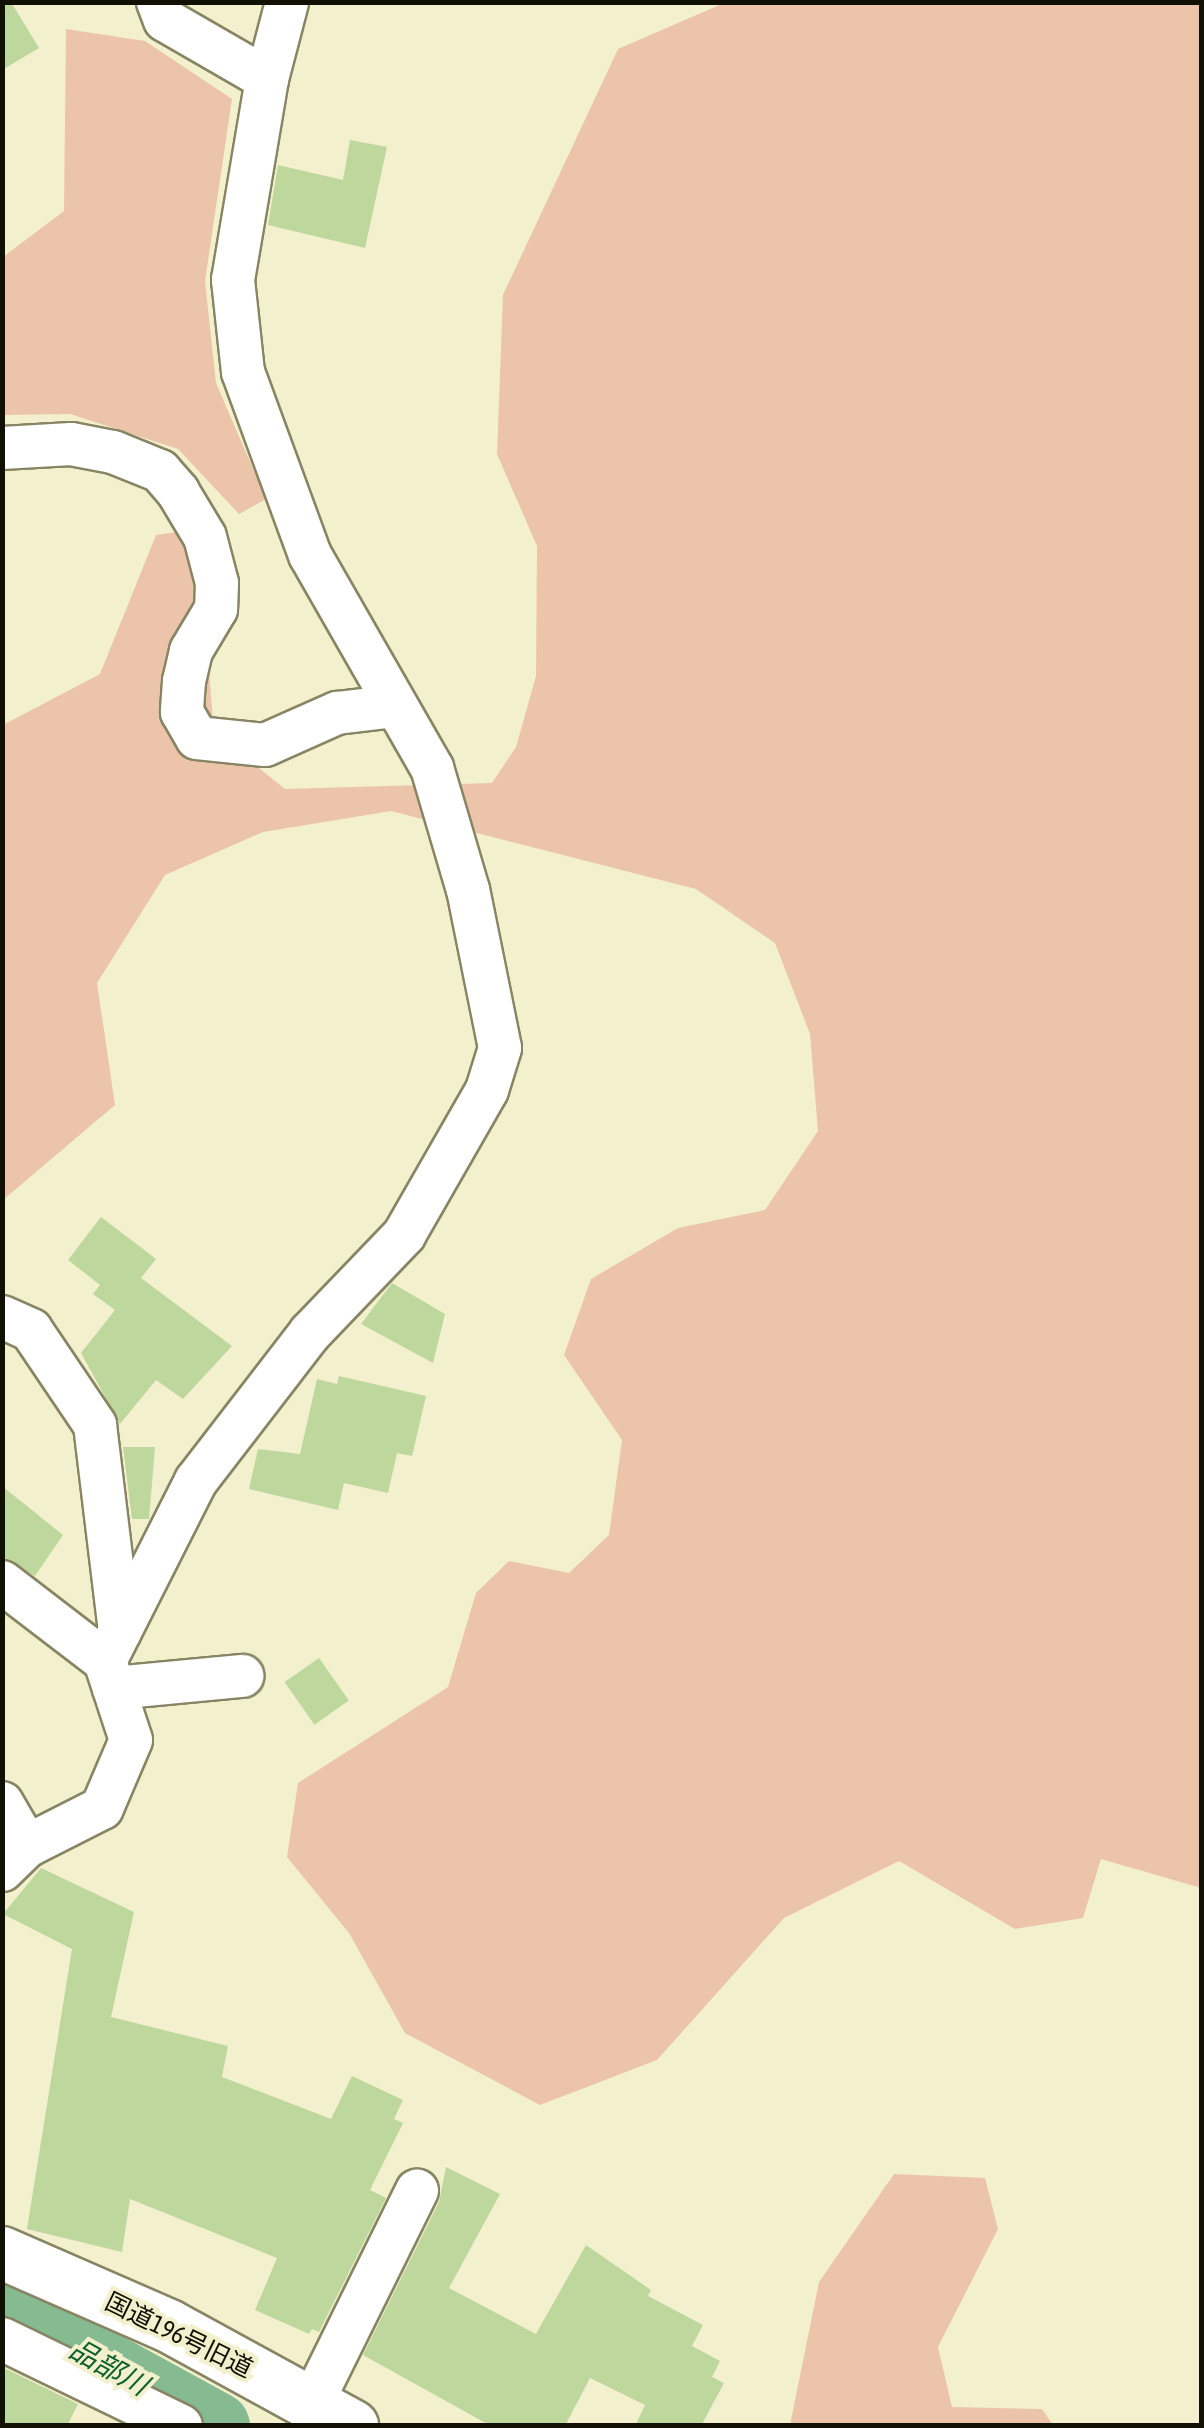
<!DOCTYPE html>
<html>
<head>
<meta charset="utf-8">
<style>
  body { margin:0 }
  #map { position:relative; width:1204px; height:2428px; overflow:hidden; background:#f3f0cd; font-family:"Asap Condensed","Noto Sans JP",sans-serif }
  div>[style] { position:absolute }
  .green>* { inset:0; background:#ecc4aa }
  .river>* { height:68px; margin:-34px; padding:0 34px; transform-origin:34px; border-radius:34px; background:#86bb91 }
  .building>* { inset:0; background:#bed79d; transform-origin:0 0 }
  .roads { filter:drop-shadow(2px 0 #888564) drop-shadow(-2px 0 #888564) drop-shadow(0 2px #888564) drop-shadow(0 -2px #888564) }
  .minor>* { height:42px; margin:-21px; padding:0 21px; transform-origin:21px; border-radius:21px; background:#fff }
  .tertiary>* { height:52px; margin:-26px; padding:0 26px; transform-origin:26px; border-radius:26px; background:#fff }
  span { translate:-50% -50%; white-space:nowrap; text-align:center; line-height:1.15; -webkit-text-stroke:8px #f3f0cd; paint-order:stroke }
  .street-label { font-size:25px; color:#111004 }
  .water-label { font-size:28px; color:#0c612e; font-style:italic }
  .frame { position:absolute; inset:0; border:5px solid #111004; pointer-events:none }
</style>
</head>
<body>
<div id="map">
  <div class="green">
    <div style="clip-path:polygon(724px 3px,1201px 3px,1201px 1888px,1101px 1859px,1083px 1918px,1015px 1929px,899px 1861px,784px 1918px,657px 2060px,540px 2105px,405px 2033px,349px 1933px,287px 1857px,298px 1783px,448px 1687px,476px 1593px,509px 1561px,569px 1573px,609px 1535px,622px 1440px,564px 1355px,591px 1279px,678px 1228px,765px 1210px,818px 1131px,810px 1034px,775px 943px,696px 889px,391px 811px,263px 832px,165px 875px,97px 983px,115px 1105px,3px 1200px,3px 725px,100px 674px,156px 535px,197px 529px,214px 732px,285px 789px,492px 783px,516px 747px,536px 676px,537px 546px,497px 454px,503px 295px,618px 49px)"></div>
    <div style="clip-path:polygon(66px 29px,145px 41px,232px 99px,205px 281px,216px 383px,266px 499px,239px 514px,178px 449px,70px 414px,3px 415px,3px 257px,64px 211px)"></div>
    <div style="clip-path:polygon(894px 2174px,985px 2178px,998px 2229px,938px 2347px,952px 2407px,1042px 2409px,1053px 2425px,790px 2425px,819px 2282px)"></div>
  </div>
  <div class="river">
    <div style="left:2px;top:2309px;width:244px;rotate:28.7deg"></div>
  </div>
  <div class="building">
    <div style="clip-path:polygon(2px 2px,11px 2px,39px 48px,2px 70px)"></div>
    <div style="clip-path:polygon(350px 140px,387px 147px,365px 248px,268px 225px,278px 165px,343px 180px)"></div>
    <div style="clip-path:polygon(101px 1217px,156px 1259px,141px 1278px,232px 1346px,183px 1399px,156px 1380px,120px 1424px,81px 1353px,115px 1310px,93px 1294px,100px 1285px,68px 1260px)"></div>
    <div style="clip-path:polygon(392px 1283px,445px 1314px,433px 1363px,361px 1324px)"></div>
    <div style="clip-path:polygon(339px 1376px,426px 1396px,412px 1456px,397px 1453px,388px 1493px,344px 1483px,338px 1510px,249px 1489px,258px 1449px,300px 1454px,317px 1379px,337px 1384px)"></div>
    <div style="clip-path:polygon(123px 1447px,155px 1447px,149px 1519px,132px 1519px)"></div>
    <div style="clip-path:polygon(2px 1486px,63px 1535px,35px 1576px,2px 1557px)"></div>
    <div style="left:319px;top:1658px;width:52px;height:42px;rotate:55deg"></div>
    <div style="clip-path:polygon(41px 1868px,134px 1912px,111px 2017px,228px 2046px,222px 2077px,331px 2119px,352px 2076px,403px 2100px,394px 2119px,403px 2123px,370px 2190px,386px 2198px,319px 2332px,312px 2329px,309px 2334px,255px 2310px,277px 2258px,130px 2199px,122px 2252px,27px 2229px,72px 1949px,3px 1914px)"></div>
    <div style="clip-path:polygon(446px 2167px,500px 2194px,449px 2288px,536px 2334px,586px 2245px,651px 2290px,648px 2296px,703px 2325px,692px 2346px,720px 2361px,712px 2377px,724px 2383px,701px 2426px,635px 2426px,645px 2405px,590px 2378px,565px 2426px,491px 2426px,363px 2355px,439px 2202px)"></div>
    <div style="clip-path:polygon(2px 2367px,78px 2404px,67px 2426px,2px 2426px)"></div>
  </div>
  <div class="roads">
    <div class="minor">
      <div style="left:158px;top:2px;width:19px;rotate:69deg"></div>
      <div style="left:165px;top:20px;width:118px;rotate:30deg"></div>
      <div style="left:2px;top:448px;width:69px;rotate:-3.3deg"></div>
      <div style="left:71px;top:444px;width:43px;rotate:10.8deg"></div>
      <div style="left:113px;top:452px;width:51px;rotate:22deg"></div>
      <div style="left:160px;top:471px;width:28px;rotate:49deg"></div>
      <div style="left:178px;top:492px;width:52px;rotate:59deg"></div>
      <div style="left:205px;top:537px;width:48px;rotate:75.4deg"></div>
      <div style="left:217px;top:583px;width:26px;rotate:92deg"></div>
      <div style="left:216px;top:609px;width:49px;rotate:120.8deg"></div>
      <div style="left:191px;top:651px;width:31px;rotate:103deg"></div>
      <div style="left:184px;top:681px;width:31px;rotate:94deg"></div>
      <div style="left:182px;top:712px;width:30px;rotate:60deg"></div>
      <div style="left:197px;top:738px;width:68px;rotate:5.9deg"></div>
      <div style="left:265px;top:745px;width:79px;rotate:-24deg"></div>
      <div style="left:337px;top:713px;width:59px;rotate:-6.8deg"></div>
      <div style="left:2px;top:1317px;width:32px;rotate:24deg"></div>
      <div style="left:31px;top:1330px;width:115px;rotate:56deg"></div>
      <div style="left:95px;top:1425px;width:208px;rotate:83.1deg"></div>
      <div style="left:2px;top:1582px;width:130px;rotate:37.5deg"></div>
      <div style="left:105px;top:1661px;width:83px;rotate:71.8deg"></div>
      <div style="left:131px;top:1740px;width:74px;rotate:113.1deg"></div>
      <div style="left:102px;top:1808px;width:84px;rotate:153.1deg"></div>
      <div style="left:27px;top:1846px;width:35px;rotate:136deg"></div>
      <div style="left:105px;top:1661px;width:202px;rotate:-63.2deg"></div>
      <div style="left:196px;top:1481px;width:187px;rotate:-52.4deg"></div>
      <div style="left:310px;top:1333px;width:136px;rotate:-46.2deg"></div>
      <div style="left:404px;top:1235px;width:167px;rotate:-60.2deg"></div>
      <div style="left:487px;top:1090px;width:44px;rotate:-72.8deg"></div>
      <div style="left:500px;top:1048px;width:161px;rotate:-101.4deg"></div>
      <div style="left:468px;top:890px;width:127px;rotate:-106.4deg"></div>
      <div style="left:432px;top:768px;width:245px;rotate:-119.8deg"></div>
      <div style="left:310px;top:555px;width:195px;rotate:-110.1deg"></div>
      <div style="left:243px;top:372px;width:93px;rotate:-96.2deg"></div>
      <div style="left:233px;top:280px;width:204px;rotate:-80.4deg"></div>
      <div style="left:267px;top:79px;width:80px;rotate:-75.4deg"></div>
      <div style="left:114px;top:1688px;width:129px;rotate:-5.4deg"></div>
      <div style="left:2px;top:1803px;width:50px;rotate:59.8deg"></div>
      <div style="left:2px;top:2339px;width:199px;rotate:25.9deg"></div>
      <div style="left:312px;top:2403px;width:237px;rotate:-63.7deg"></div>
    </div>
    <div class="tertiary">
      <div style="left:2px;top:2253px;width:182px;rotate:23.6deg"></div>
      <div style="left:169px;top:2326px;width:209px;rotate:28.7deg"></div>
    </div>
  </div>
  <div class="street-label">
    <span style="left:179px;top:2335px;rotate:26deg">国道196号旧道</span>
  </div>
  <div class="water-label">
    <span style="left:109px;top:2367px;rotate:29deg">品部川</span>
  </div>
  <div class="frame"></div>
</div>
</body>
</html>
